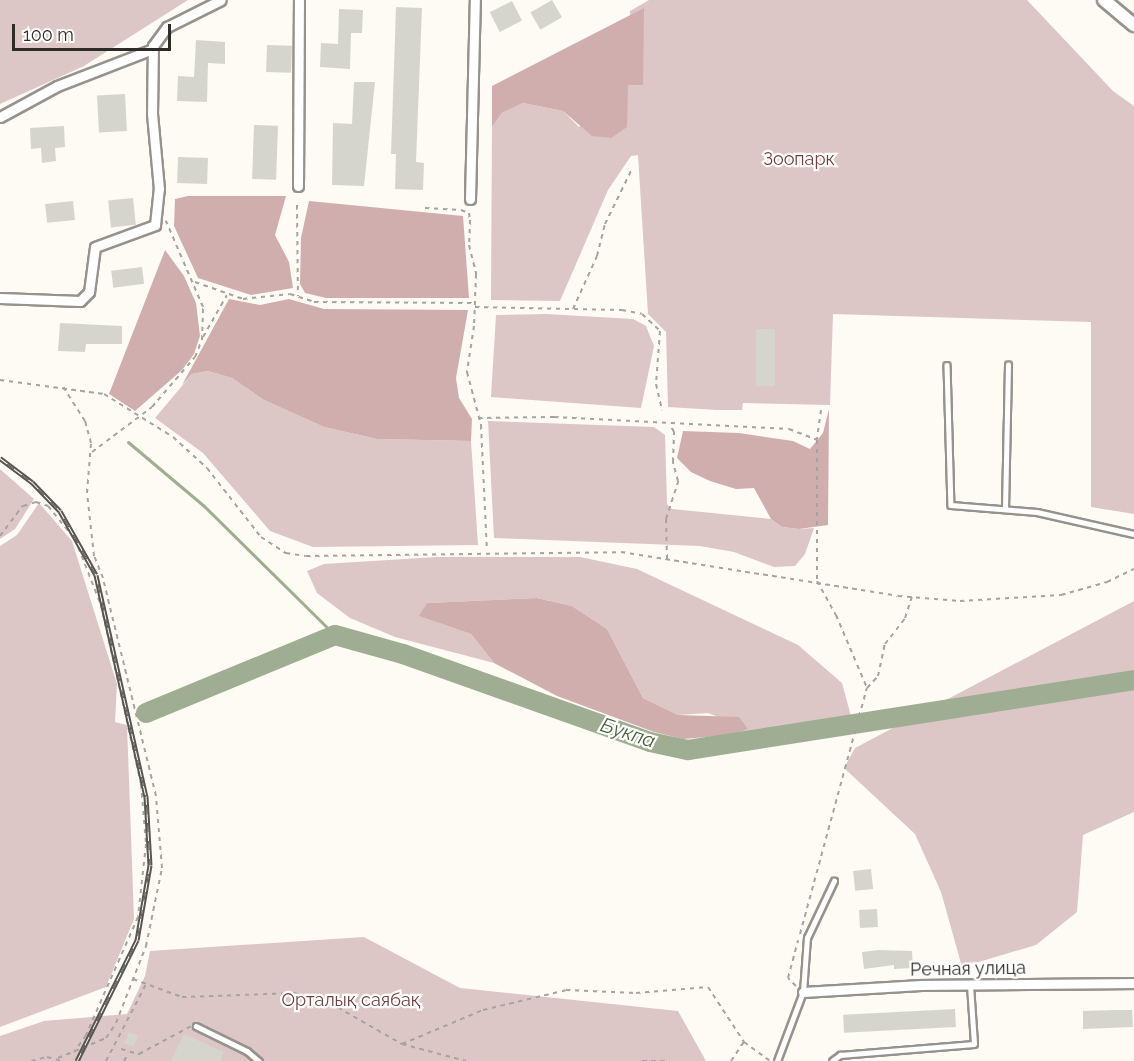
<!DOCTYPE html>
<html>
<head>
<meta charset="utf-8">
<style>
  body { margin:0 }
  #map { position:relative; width:1134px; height:1061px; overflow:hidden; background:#fefaf4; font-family:Raleway,sans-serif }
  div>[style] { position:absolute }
  .green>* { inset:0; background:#ddc6c6 }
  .forest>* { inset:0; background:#d1aeae }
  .stream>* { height:3px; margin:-1.5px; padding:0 1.5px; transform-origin:1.5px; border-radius:1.5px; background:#9fae93 }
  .river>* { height:20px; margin:-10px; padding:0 10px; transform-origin:10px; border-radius:10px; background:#9fae93 }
  .building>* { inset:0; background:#d5d5ce; transform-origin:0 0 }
  .path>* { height:2px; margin-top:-1px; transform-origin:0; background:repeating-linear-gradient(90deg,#a6a49f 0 4.5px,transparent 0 9px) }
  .roads { filter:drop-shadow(2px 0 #96928d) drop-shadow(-2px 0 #96928d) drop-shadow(0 2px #96928d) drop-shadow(0 -2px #96928d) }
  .lane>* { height:4.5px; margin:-2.25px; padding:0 2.25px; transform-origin:2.25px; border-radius:2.25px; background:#fff }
  .street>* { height:9px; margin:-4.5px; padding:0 4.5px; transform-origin:4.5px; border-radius:4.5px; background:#fff }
  .secondary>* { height:12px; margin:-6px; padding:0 6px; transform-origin:6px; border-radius:6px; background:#fff }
  .rail>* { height:5px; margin-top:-2.5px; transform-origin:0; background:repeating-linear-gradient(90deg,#fff 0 9px,#575652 0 18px); box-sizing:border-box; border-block:2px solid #575652 }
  span { translate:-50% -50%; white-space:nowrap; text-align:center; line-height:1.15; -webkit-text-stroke:4.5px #fff; paint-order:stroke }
  .park-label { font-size:18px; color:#723f41 }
  .street-label { font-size:18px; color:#2d2c29 }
  .water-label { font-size:20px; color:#4a6035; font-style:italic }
  .scale { position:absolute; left:12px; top:24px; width:159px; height:27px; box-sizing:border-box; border:3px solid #2d2c29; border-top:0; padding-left:8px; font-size:18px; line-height:21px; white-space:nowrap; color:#2d2c29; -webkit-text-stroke:4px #fff; paint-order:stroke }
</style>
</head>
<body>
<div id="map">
  <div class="green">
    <div style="clip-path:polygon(0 0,188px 0,84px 66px,0 104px)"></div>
    <div style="clip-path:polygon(649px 0,1027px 0,1113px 91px,1134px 106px,1134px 514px,1091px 507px,1091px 322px,833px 314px,830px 405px,743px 403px,742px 410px,717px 410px,668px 407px,666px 332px,648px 314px,638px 155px,631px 156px,608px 190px,560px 301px,491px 300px,492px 127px,502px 113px,523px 103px,563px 111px,579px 127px,628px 85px,634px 85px,630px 11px)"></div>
    <div style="clip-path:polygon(546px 314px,633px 319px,646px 326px,654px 346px,641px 408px,491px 397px,496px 315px)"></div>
    <div style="clip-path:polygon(208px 371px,232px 378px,264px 400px,324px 427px,377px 439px,471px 441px,478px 545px,313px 547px,270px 531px,203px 453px,155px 418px,192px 374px)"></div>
    <div style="clip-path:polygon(488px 421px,654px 427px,665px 435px,667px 504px,672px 509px,771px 519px,782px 527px,799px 529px,814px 528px,805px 554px,795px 566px,774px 567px,734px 552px,700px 546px,494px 538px)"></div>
    <div style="clip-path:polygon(0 469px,34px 499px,15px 529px,0 539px)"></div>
    <div style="clip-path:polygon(39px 503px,72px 541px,117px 684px,115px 722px,127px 725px,134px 919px,106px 987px,0 1027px,0 546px,17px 535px)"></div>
    <div style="clip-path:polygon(437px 557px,580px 557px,637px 569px,798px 645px,842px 683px,852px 720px,732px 735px,748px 729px,708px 713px,678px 715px,643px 698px,607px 629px,572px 606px,537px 598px,427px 603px,420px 616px,471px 634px,494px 663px,395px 637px,350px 618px,317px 593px,307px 571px,324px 564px)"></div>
    <div style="clip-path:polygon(1134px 601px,1134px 812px,1083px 835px,1077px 912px,1036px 945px,962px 967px,941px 892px,915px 834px,844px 768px,855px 748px)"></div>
    <div style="clip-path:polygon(364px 937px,460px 988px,678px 1011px,706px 1061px,0 1061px,0 1036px,44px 1021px,127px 1014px,145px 976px,150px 951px)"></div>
  </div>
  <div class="forest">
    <div style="clip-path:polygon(644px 8px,643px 85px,628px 85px,627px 127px,611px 138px,592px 136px,563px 111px,523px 103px,502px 113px,492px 127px,492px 86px)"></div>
    <div style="clip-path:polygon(188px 196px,286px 196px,275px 235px,289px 262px,293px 288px,251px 295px,198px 278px,174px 226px,175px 199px)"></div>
    <div style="clip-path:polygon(309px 201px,463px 216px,469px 298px,326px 298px,305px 293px,300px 284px,301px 238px)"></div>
    <div style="clip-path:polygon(165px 250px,184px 276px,196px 303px,200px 336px,194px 354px,182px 370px,135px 411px,109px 394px)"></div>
    <div style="clip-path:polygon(229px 299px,260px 305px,289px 299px,324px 309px,468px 310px,456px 378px,459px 398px,472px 419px,471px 441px,377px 439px,324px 427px,264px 400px,232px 378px,208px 371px,192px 374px,182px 385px)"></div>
    <div style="clip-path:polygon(829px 409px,828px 525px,799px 529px,782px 527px,771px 519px,754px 488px,736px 489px,710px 481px,691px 472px,677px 458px,683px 431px,739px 433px,793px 441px,810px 449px,823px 433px)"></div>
    <div style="clip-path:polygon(537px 598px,572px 606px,607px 629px,643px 698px,678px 715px,739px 717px,748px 729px,732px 735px,683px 739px,654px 732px,557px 696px,494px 663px,471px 634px,419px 616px,427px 603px)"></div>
  </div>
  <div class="stream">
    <div style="left:128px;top:442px;width:99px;rotate:40.1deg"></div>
    <div style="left:204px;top:506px;width:184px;rotate:44.6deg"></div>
  </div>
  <div class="river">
    <div style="left:146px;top:713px;width:204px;rotate:-22.4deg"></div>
    <div style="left:335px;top:635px;width:71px;rotate:15.6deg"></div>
    <div style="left:403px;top:654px;width:262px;rotate:19.6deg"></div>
    <div style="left:650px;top:742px;width:39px;rotate:12deg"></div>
    <div style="left:688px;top:750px;width:451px;rotate:-8.9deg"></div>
  </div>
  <div class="building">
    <div style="left:552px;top:0;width:20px;height:25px;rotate:60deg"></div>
    <div style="left:512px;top:1px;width:22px;height:25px;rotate:63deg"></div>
    <div style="clip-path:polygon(396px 7px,422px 8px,416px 162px,424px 163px,423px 190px,395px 189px,396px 154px,391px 154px)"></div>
    <div style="clip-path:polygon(339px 9px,363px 10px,362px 33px,351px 33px,350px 69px,320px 67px,321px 43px,338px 44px)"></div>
    <div style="clip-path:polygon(196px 40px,225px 42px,225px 64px,208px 63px,207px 102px,177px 101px,178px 76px,194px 77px)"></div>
    <div style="left:267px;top:45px;width:25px;height:27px;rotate:2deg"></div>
    <div style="clip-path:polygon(354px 82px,375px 82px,364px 186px,332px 185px,333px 123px,352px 124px)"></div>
    <div style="left:125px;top:94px;width:37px;height:28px;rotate:87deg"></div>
    <div style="left:254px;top:125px;width:24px;height:54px;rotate:2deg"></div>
    <div style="clip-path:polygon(64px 126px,65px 147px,55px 148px,56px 161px,42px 163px,41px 148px,31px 149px,30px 128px)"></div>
    <div style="left:178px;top:157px;width:30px;height:26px;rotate:2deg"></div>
    <div style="left:133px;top:198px;width:27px;height:25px;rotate:84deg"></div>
    <div style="left:73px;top:201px;width:19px;height:28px;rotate:84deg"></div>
    <div style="left:142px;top:267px;width:17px;height:31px;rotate:83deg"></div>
    <div style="clip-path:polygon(60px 323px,122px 326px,122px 344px,86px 344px,85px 352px,58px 351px)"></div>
    <div style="left:756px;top:329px;width:19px;height:57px"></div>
    <div style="left:871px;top:869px;width:20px;height:18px;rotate:84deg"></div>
    <div style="left:877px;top:909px;width:18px;height:18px;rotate:87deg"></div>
    <div style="clip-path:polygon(879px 950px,912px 951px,913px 968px,894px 969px,894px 965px,864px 969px,862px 952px)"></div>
    <div style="left:955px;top:1009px;width:18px;height:112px;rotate:87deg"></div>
    <div style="clip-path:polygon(1113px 1010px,1132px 1010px,1133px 1027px,1083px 1029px,1083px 1011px)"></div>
    <div style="left:129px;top:1032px;width:10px;height:12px;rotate:24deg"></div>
    <div style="clip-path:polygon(184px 1034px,224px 1052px,220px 1061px,171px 1061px)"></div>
  </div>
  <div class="path">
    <div style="left:297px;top:205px;width:91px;rotate:89.4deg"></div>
    <div style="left:425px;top:208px;width:36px;rotate:3deg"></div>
    <div style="left:461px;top:210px;width:9px;rotate:21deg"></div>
    <div style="left:469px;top:213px;width:7px;rotate:82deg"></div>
    <div style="left:470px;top:220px;width:25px;rotate:92deg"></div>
    <div style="left:469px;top:245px;width:30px;rotate:76deg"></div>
    <div style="left:476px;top:274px;width:52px;rotate:92.2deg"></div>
    <div style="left:474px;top:326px;width:47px;rotate:98.7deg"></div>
    <div style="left:467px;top:372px;width:55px;rotate:75.2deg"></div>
    <div style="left:481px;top:425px;width:126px;rotate:87.3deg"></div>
    <div style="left:195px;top:282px;width:51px;rotate:19.5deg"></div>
    <div style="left:243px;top:299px;width:47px;rotate:-6.1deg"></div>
    <div style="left:290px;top:294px;width:25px;rotate:18deg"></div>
    <div style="left:314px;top:302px;width:161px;rotate:0.4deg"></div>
    <div style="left:475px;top:307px;width:147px;rotate:1.2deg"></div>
    <div style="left:622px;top:310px;width:20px;rotate:11deg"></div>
    <div style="left:642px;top:314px;width:25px;rotate:43deg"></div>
    <div style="left:660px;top:331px;width:53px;rotate:94.3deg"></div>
    <div style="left:656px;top:384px;width:27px;rotate:77deg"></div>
    <div style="left:573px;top:309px;width:58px;rotate:-65.6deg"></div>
    <div style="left:597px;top:256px;width:33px;rotate:-76deg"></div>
    <div style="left:605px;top:224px;width:61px;rotate:-63.9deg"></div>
    <div style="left:203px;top:337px;width:48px;rotate:-60.3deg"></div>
    <div style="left:0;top:380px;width:105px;rotate:7.7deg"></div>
    <div style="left:104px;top:394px;width:81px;rotate:31.9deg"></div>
    <div style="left:173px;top:437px;width:46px;rotate:42.4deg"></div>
    <div style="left:207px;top:468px;width:88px;rotate:52deg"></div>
    <div style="left:261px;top:537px;width:30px;rotate:33deg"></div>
    <div style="left:286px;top:553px;width:20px;rotate:9deg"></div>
    <div style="left:306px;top:556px;width:315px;rotate:-0.7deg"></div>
    <div style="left:621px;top:552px;width:280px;rotate:9deg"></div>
    <div style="left:898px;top:596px;width:62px;rotate:4.6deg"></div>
    <div style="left:960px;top:601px;width:101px;rotate:-3.4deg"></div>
    <div style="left:1061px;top:595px;width:48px;rotate:-15.8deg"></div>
    <div style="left:1107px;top:582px;width:30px;rotate:-26deg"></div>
    <div style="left:821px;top:410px;width:30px;rotate:98deg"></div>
    <div style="left:817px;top:440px;width:141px;rotate:90deg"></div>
    <div style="left:817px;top:581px;width:39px;rotate:61deg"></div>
    <div style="left:836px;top:615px;width:79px;rotate:67deg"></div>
    <div style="left:478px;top:418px;width:76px;rotate:-0.8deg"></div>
    <div style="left:554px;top:417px;width:235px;rotate:2.9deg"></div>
    <div style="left:789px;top:429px;width:30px;rotate:21deg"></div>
    <div style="left:92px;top:452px;width:75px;rotate:-36.9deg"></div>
    <div style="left:152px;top:407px;width:66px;rotate:-49.3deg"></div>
    <div style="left:195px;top:357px;width:18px;rotate:-68deg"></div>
    <div style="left:202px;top:340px;width:33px;rotate:-88deg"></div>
    <div style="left:203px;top:307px;width:94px;rotate:-113.3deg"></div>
    <div style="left:0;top:536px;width:38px;rotate:-53deg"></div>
    <div style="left:23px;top:506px;width:14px;rotate:-17deg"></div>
    <div style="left:36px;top:502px;width:13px;rotate:18deg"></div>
    <div style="left:48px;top:506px;width:43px;rotate:50.7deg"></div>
    <div style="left:75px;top:539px;width:71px;rotate:68.5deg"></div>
    <div style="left:101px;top:605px;width:183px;rotate:77.4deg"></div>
    <div style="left:141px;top:784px;width:60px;rotate:85.2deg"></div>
    <div style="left:146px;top:844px;width:73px;rotate:96.3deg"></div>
    <div style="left:138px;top:917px;width:129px;rotate:113.8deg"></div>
    <div style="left:86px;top:1035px;width:21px;rotate:125deg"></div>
    <div style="left:667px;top:559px;width:40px;rotate:-91.4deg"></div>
    <div style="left:666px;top:519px;width:40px;rotate:-72deg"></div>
    <div style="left:678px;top:481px;width:20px;rotate:-105deg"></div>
    <div style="left:673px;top:462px;width:30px;rotate:-88deg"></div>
    <div style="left:674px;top:432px;width:9px;rotate:-117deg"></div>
    <div style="left:800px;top:934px;width:255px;rotate:-74.8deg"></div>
    <div style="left:867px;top:688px;width:16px;rotate:-47deg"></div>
    <div style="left:878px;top:676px;width:33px;rotate:-78deg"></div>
    <div style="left:885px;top:644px;width:33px;rotate:-52deg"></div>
    <div style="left:905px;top:618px;width:22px;rotate:-72deg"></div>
    <div style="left:133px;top:979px;width:52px;rotate:20.2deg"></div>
    <div style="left:182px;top:997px;width:112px;rotate:-2deg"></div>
    <div style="left:294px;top:993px;width:37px;rotate:16deg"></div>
    <div style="left:330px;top:1003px;width:83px;rotate:29.7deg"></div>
    <div style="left:402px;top:1044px;width:66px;rotate:14.9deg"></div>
    <div style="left:796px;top:986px;width:11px;rotate:-135deg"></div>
    <div style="left:788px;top:978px;width:39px;rotate:-75deg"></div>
    <div style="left:402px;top:1044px;width:88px;rotate:-22.8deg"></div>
    <div style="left:483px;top:1010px;width:85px;rotate:-13.5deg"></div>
    <div style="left:566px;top:990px;width:70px;rotate:2.5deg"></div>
    <div style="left:636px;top:993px;width:72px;rotate:-4.8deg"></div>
    <div style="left:708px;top:987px;width:66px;rotate:56.8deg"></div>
    <div style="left:744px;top:1042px;width:32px;rotate:36deg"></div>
    <div style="left:121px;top:1049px;width:19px;rotate:16deg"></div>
    <div style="left:139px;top:1054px;width:59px;rotate:-28.3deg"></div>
    <div style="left:58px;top:1058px;width:52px;rotate:-22.6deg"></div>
    <div style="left:106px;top:1038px;width:18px;rotate:-56deg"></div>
    <div style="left:116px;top:1023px;width:83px;rotate:-68.7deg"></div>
    <div style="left:146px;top:946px;width:80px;rotate:-78.4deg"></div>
    <div style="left:162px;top:868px;width:72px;rotate:-94.8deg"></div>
    <div style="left:156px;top:796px;width:224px;rotate:-103.7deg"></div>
    <div style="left:103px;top:578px;width:24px;rotate:-112deg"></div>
    <div style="left:94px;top:556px;width:63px;rotate:-96.3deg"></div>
    <div style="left:87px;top:493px;width:50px;rotate:-85.4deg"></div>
    <div style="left:91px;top:443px;width:23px;rotate:-105deg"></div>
    <div style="left:85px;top:421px;width:43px;rotate:-122.6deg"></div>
    <div style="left:31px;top:1061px;width:16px;rotate:-14deg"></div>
    <div style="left:47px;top:1057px;width:16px;rotate:15deg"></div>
    <div style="left:106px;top:1061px;width:87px;rotate:-62.5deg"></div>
    <div style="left:124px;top:1061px;width:9px;rotate:-63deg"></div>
    <div style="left:642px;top:1061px;width:26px"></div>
    <div style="left:731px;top:1061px;width:23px;rotate:-56deg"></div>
  </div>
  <div class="roads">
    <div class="lane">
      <div style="left:947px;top:365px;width:140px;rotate:88.4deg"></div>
      <div style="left:951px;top:505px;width:86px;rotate:4.7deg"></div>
      <div style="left:1037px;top:512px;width:99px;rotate:12.8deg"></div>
      <div style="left:1005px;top:509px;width:144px;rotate:-88.8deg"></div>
      <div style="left:196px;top:1026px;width:57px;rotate:26.1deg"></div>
      <div style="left:247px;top:1051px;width:16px;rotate:40deg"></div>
      <div style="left:777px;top:1061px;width:74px;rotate:-69.4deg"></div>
      <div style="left:803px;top:992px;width:54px;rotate:-85.8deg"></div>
      <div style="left:807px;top:938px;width:63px;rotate:-64.7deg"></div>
      <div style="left:832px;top:1061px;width:10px;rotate:-37deg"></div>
      <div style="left:840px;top:1055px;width:134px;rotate:-4.7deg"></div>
      <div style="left:974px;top:1044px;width:59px;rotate:-93.9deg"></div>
    </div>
    <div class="street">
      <div style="left:0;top:117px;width:65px;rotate:-28.5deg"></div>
      <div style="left:57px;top:86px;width:103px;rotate:-21.1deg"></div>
      <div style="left:298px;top:186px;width:186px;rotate:-89.7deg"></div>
      <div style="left:470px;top:199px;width:199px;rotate:-88.6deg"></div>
      <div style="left:0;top:298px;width:80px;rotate:2.1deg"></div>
      <div style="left:80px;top:301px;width:13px;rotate:-45deg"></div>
      <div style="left:89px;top:292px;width:45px;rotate:-82.4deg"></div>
      <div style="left:95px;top:247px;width:64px;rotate:-20.1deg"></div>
      <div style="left:155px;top:225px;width:36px;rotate:-84deg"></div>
      <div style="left:159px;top:189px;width:75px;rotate:-95.3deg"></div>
      <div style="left:152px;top:114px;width:68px;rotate:-89.2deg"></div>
      <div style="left:153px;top:46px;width:24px;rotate:-54deg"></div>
      <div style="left:167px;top:27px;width:60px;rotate:-26.6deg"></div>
      <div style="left:803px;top:992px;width:118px;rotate:-3.4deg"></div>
      <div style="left:921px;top:985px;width:213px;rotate:-0.5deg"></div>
    </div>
    <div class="secondary">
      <div style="left:1104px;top:0;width:39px;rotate:40deg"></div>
    </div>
  </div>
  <div class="rail">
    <div style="left:0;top:458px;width:40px;rotate:37deg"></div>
    <div style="left:32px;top:482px;width:40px;rotate:46deg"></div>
    <div style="left:60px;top:511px;width:73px;rotate:60.6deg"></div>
    <div style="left:96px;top:575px;width:227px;rotate:77.3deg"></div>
    <div style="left:146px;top:796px;width:69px;rotate:86.7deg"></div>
    <div style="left:150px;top:865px;width:76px;rotate:99.8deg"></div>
    <div style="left:137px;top:940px;width:135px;rotate:116.4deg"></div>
  </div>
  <div class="park-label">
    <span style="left:799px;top:159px">Зоопарк</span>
    <span style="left:351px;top:1000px">Орталық саябақ</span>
  </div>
  <div class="street-label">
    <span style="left:968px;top:969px;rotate:-1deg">Речная улица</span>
  </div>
  <div class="water-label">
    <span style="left:628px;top:733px;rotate:18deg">Букпа</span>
  </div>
  <div class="scale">100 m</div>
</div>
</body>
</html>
